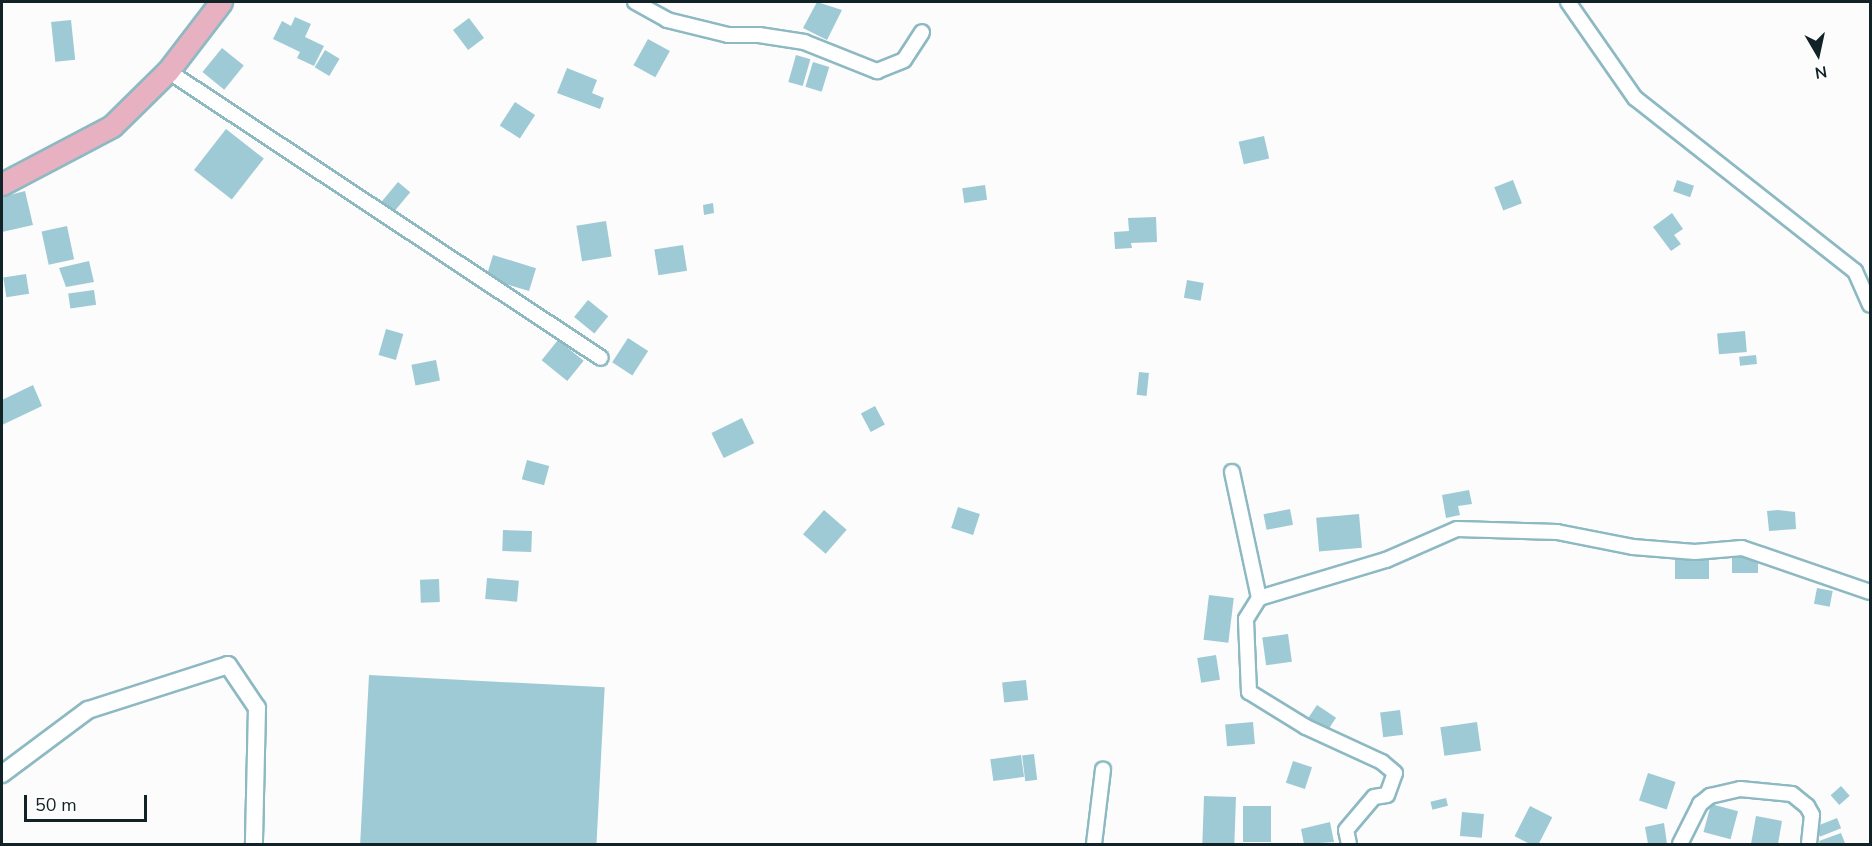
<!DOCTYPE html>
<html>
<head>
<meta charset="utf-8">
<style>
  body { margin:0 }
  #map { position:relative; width:1872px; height:846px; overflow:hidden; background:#fcfcfc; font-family:"Nunito Sans",sans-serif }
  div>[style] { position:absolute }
  .building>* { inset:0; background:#9ecad5; transform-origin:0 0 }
  .roads { filter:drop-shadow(2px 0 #8db9c3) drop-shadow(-2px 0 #8db9c3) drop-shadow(0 2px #8db9c3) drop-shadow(0 -2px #8db9c3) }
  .minor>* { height:14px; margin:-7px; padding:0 7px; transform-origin:7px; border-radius:7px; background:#fff }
  .tertiary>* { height:16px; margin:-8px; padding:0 8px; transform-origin:8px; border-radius:8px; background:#fff }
  .primary>* { height:21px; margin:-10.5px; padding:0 10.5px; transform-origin:10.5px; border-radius:10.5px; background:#e8b1c1 }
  span { translate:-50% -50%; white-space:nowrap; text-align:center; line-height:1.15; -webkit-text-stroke:6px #fff; paint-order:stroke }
  .frame { position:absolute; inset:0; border:3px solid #122327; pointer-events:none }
  .north { position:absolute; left:1788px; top:24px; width:60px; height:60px; -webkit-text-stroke:4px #fff; paint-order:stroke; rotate:171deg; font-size:16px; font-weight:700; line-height:24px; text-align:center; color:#122327 }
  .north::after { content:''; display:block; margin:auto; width:21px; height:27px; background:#122327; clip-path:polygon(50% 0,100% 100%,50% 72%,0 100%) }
  .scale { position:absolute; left:24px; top:795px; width:123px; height:27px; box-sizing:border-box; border:3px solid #122327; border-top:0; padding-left:8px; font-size:18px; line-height:21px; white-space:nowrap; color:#122327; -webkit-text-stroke:4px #fff; paint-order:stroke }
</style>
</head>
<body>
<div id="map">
  <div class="building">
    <div style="clip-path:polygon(817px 2px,842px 10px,827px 40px,803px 28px)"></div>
    <div style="clip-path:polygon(295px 17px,311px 24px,305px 37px,324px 46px,314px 66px,297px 58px,300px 52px,273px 39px,282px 21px,291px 26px)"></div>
    <div style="left:469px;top:18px;width:25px;height:20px;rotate:53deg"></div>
    <div style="left:71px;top:20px;width:40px;height:20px;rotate:84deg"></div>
    <div style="left:648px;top:39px;width:25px;height:30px;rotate:29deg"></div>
    <div style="left:222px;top:48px;width:28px;height:31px;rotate:39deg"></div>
    <div style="left:325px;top:50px;width:17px;height:20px;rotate:31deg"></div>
    <div style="left:796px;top:55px;width:15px;height:28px;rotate:16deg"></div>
    <div style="left:813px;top:62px;width:17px;height:26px;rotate:17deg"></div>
    <div style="clip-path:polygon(567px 68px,597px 80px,592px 93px,604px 98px,600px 109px,557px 93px)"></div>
    <div style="left:515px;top:102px;width:24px;height:28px;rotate:33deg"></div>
    <div style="left:226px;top:129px;width:48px;height:52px;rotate:38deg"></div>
    <div style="left:1264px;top:136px;width:23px;height:26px;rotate:77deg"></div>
    <div style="left:1513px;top:180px;width:25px;height:20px;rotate:69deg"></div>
    <div style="left:1677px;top:180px;width:18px;height:12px;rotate:19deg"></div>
    <div style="left:398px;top:182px;width:16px;height:25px;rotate:40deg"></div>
    <div style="left:985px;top:185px;width:15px;height:23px;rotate:82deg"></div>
    <div style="clip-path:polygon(25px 191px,33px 225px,2px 232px,2px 197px)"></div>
    <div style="clip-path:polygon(713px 203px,714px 213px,704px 215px,703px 205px)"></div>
    <div style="clip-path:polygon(1672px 213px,1683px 229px,1674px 235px,1681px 244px,1671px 251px,1653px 227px)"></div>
    <div style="clip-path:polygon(1156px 217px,1157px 242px,1131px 243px,1132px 248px,1115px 249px,1114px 232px,1129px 231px,1128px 218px)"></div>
    <div style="left:606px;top:221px;width:36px;height:30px;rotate:81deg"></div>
    <div style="left:67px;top:226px;width:34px;height:26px;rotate:78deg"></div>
    <div style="left:683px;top:245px;width:26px;height:29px;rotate:81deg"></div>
    <div style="left:493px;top:255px;width:45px;height:24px;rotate:17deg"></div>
    <div style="clip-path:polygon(89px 261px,94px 282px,66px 287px,59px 268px)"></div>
    <div style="left:26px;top:274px;width:20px;height:23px;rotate:81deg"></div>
    <div style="left:1187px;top:280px;width:17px;height:18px;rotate:10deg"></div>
    <div style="left:94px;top:290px;width:15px;height:26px;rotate:82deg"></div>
    <div style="left:588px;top:300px;width:26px;height:22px;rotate:39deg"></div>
    <div style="left:386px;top:329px;width:18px;height:27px;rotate:16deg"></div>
    <div style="left:1745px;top:331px;width:21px;height:28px;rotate:85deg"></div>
    <div style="left:628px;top:338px;width:24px;height:29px;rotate:33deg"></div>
    <div style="left:558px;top:340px;width:33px;height:26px;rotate:39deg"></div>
    <div style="left:1756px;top:355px;width:9px;height:17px;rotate:84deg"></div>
    <div style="left:436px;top:360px;width:21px;height:25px;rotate:79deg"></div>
    <div style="left:1139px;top:372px;width:10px;height:23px;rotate:6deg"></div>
    <div style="clip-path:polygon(33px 385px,42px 406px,2px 425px,2px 400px)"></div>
    <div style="left:875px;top:406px;width:21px;height:16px;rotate:62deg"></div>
    <div style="left:742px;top:418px;width:28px;height:34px;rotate:64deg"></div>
    <div style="left:527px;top:460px;width:23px;height:20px;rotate:15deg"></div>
    <div style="clip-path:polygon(1469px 490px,1472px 504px,1458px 506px,1460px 515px,1446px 518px,1442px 495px)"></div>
    <div style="left:958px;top:507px;width:23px;height:22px;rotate:18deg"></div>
    <div style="left:1290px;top:509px;width:16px;height:27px;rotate:79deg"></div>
    <div style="left:824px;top:510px;width:30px;height:32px;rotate:41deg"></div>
    <div style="clip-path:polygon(1778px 510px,1795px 512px,1796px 529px,1769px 531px,1767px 511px)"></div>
    <div style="left:1359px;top:514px;width:34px;height:43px;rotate:85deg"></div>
    <div style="left:503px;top:530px;width:29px;height:21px;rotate:2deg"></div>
    <div style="left:1758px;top:554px;width:19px;height:26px;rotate:90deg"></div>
    <div style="left:1675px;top:558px;width:34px;height:21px"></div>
    <div style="left:487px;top:578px;width:32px;height:21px;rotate:5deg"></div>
    <div style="left:439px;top:579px;width:23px;height:19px;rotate:88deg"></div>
    <div style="left:1817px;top:588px;width:16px;height:16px;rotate:11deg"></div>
    <div style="left:1209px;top:595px;width:25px;height:45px;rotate:7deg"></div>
    <div style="left:1288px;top:634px;width:28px;height:26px;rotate:82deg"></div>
    <div style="left:1216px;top:655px;width:25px;height:19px;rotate:81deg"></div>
    <div style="left:369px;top:675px;width:236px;height:169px;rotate:3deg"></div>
    <div style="left:1026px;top:680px;width:20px;height:24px;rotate:84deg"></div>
    <div style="left:1317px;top:705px;width:23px;height:16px;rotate:34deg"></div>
    <div style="left:1400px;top:710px;width:25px;height:20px;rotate:83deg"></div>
    <div style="left:1253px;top:722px;width:22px;height:28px;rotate:85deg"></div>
    <div style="left:1477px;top:722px;width:29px;height:37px;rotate:82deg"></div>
    <div style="left:1034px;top:754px;width:26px;height:12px;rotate:83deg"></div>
    <div style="left:1021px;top:755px;width:22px;height:31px;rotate:82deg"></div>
    <div style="left:1293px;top:761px;width:20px;height:23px;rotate:18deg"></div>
    <div style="left:1648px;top:773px;width:29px;height:29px;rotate:18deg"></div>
    <div style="left:1841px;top:786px;width:13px;height:14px;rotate:48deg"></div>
    <div style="left:1204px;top:796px;width:32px;height:48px;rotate:2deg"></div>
    <div style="left:1446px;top:798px;width:8px;height:16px;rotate:76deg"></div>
    <div style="left:1711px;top:804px;width:28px;height:29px;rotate:15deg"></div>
    <div style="left:1243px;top:806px;width:28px;height:36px"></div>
    <div style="left:1530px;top:806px;width:25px;height:34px;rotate:27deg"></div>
    <div style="left:1462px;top:812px;width:22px;height:24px;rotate:5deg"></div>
    <div style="clip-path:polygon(1756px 816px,1782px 821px,1778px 844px,1751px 844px)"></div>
    <div style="left:1837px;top:818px;width:11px;height:23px;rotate:68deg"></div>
    <div style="clip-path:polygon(1330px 822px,1334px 842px,1304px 844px,1301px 829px)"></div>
    <div style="clip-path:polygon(1664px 823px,1667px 844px,1648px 844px,1645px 827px)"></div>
    <div style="clip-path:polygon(1841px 833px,1845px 843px,1820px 844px,1819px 841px)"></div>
  </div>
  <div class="roads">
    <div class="minor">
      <div style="left:635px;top:2px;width:37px;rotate:29deg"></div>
      <div style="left:667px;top:20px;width:63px;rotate:13.8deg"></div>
      <div style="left:728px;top:35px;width:31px"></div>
      <div style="left:759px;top:35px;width:46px;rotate:8.8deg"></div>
      <div style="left:804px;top:42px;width:79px;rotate:21.7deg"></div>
      <div style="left:877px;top:71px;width:29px;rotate:-22deg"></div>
      <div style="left:904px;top:60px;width:33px;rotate:-57deg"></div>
      <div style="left:1568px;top:2px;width:117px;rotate:55.1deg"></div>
      <div style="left:1635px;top:98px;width:280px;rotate:38.2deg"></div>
      <div style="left:1855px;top:271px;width:37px;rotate:66deg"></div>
      <div style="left:168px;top:71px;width:519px;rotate:33.54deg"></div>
      <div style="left:1232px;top:472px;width:129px;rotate:77.9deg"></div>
      <div style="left:1094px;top:844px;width:75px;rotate:-83.1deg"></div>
      <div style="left:1349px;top:844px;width:14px;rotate:-102deg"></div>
      <div style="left:1346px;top:830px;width:43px;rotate:-49.7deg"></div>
      <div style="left:1374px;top:797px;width:13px;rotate:-9deg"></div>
      <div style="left:1387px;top:795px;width:23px;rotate:-70deg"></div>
      <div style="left:1395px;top:773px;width:17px;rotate:-140deg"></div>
      <div style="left:1382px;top:762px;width:84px;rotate:-155.3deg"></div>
      <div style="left:1306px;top:727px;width:67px;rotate:-148.4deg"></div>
      <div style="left:1249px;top:692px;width:73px;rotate:-92.4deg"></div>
      <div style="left:1246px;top:619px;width:25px;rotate:-58deg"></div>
      <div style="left:1259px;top:598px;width:133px;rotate:-16.7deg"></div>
      <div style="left:1386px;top:560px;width:77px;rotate:-23.6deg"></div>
      <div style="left:1457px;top:529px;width:100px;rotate:1.7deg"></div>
      <div style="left:1557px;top:532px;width:77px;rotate:11.2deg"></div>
      <div style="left:1633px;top:547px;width:62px;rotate:4.6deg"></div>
      <div style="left:1695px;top:552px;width:47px;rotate:-4.9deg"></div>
      <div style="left:1742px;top:548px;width:135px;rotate:19deg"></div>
      <div style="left:1680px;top:844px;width:45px;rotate:-63.4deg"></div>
      <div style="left:1700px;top:804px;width:13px;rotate:-39deg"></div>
      <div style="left:1710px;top:796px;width:31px;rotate:-13deg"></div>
      <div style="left:1740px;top:789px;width:52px;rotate:5.5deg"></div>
      <div style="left:1792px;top:794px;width:19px;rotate:39deg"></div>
      <div style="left:1807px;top:806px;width:10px;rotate:61deg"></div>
      <div style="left:1812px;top:815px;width:29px;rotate:96deg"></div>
    </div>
    <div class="tertiary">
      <div style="left:2px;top:774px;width:107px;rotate:-36.7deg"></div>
      <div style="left:88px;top:710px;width:147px;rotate:-17.8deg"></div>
      <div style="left:228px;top:665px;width:52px;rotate:56deg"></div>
      <div style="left:257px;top:708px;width:136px;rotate:91.3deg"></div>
    </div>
    <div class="primary">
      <div style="left:2px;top:184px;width:124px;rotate:-27.8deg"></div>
      <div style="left:112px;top:126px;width:78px;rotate:-44.5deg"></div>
      <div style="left:168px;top:71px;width:87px;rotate:-52.5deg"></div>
    </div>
  </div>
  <div class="frame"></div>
  <div class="north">N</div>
  <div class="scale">50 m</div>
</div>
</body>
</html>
